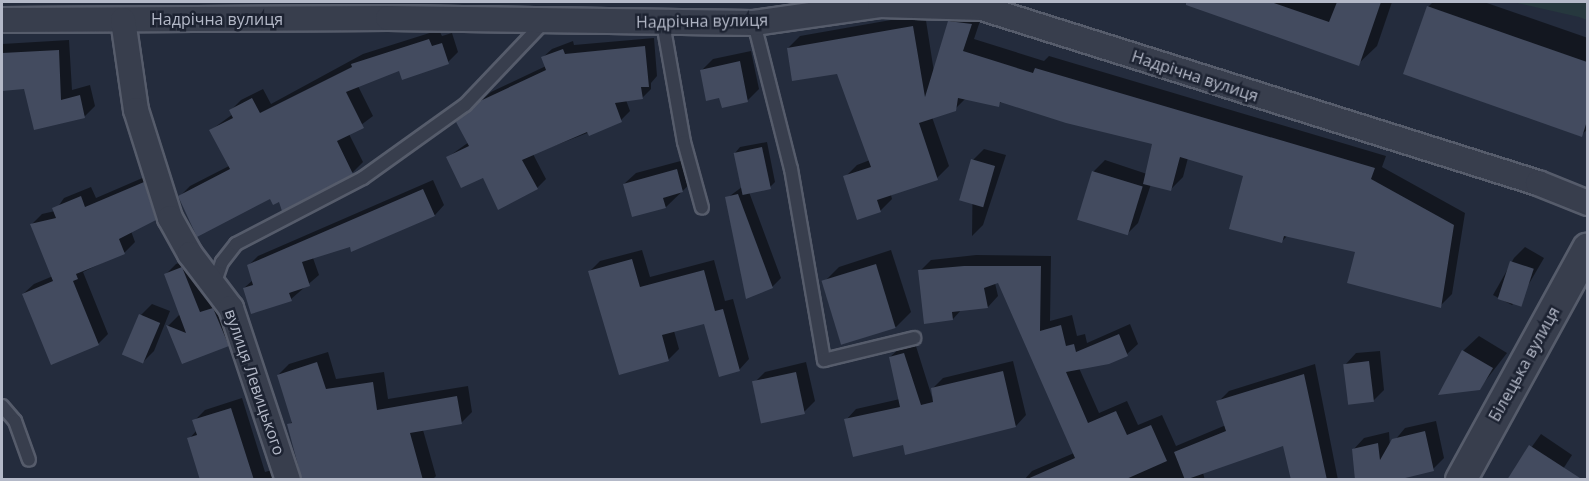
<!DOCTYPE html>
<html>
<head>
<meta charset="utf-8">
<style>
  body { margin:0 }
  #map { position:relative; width:1589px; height:481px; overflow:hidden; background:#242c3d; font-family:"Open Sans",sans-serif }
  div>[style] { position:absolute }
  .green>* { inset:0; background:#26383e }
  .shadow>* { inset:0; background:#0007 }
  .building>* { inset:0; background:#434b5f; transform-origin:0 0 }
  .roads { filter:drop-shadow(2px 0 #565c6b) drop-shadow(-2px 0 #565c6b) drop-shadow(0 2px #565c6b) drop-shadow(0 -2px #565c6b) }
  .service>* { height:12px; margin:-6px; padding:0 6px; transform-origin:6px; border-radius:6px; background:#383e4d }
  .minor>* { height:24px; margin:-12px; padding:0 12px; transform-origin:12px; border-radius:12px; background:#383e4d }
  .tertiary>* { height:30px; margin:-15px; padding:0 15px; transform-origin:15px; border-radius:15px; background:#383e4d }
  span { translate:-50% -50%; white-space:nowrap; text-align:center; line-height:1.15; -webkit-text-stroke:5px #1d2332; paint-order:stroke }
  .street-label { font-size:16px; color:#b4b9c8 }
  .frame { position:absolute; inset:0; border:3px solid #b4b9c8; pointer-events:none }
</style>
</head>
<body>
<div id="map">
  <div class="green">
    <div style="clip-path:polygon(1513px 2px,1587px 2px,1587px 20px,1579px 17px)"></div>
  </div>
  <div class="shadow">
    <div style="clip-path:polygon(1207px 2px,1392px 2px,1377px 46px,1358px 64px,1204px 10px)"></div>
    <div style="clip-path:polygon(1433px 2px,1484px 2px,1588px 38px,1588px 129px,1581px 135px,1428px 7px)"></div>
    <div style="clip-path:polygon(962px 10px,983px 12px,974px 39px,1044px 61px,1049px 56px,1386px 156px,1382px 167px,1465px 213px,1452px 294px,1440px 306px,1357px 251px,1287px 236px,1281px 242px,1245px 175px,1188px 158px,1183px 177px,1171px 189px,1151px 184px,1138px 223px,1127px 234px,1093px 172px,1105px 160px,1147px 174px,1154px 143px,1002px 101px,998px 105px,966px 98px,955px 109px,932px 117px,949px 166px,937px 178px,891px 195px,892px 199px,880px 211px,845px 177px,857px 165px,870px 160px,838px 72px,788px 48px,800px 36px,925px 14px,934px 72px,950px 22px)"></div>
    <div style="clip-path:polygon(439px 30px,442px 36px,452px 33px,458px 52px,448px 62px,400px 69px,358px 86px,373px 116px,349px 134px,363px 162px,353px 172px,283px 208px,280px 200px,271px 197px,180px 196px,190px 186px,229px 166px,211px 130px,233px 114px,231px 110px,241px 100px,263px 89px,271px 104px,363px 54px)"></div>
    <div style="clip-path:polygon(654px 38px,657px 76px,651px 83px,651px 89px,642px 98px,626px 100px,630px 111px,621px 120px,533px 154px,546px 179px,537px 188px,484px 176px,448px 157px,469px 142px,467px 113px,491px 92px,546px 66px,542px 58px,552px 49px,573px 41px,574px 45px)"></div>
    <div style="clip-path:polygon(69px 40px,72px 90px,90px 85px,95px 106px,85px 116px,25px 87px,2px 89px,2px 44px)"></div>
    <div style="clip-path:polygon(751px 51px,759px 89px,748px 100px,721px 96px,702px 70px,713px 59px)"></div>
    <div style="clip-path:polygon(767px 142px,775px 182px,770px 187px,749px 192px,781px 278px,772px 287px,727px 198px,742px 187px,735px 153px,740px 147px)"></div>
    <div style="clip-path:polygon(984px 149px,1006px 155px,983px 225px,972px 236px,973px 160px)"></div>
    <div style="clip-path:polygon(688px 159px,694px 180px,666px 207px,633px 215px,624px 184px,636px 173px)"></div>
    <div style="clip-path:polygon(154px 173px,165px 208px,131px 231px,135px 242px,125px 252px,83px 272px,108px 334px,98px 344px,23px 294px,34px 284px,53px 276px,32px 224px,42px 214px,55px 211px,64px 198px,91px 187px,96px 198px)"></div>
    <div style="clip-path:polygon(433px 180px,444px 205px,435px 215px,313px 258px,319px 275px,291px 299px,244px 288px,253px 280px,248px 266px,258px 256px)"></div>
    <div style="clip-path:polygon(1525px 247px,1544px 258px,1523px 294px,1512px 305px,1493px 295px,1514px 258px)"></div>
    <div style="clip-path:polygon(642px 250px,650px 277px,714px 260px,725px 301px,733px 299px,749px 359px,739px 370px,705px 322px,674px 331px,679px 349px,668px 360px,589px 272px,600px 261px)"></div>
    <div style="clip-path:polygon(891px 250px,911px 312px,896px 327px,824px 282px,839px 267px)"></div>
    <div style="clip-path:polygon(976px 255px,1051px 256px,1050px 321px,1072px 315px,1077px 336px,1085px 334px,1087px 343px,1130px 324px,1138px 344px,1127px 354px,1079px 368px,1099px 413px,1127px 401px,1138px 425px,1162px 415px,1176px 446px,1226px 425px,1218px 402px,1229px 391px,1315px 364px,1338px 480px,1292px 480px,1285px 444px,1203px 473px,1205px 480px,1024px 480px,1032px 471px,1074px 453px,999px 281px,995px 283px,998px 296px,988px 307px,962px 309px,953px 319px,920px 271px,931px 260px)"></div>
    <div style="clip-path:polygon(193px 257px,211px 302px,224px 297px,239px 333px,228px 345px,183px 362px,168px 326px,180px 314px,165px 275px,176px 264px)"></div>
    <div style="clip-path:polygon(152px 304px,170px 311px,154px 351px,143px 362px,141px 315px)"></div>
    <div style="clip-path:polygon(1479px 336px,1507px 353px,1479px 389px,1463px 351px)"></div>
    <div style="clip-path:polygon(915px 343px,932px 397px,933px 388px,943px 378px,1013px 361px,1026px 415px,1016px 426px,904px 443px,846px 420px,856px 409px,900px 399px,890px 357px,901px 347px)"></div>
    <div style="clip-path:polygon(1380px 351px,1384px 390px,1373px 401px,1345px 365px,1356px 353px)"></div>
    <div style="clip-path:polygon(328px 352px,336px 379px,384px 372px,388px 399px,468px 386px,472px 412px,461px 423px,423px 430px,436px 476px,432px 480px,302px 480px,289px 425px,293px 421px,278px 375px,289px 364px)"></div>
    <div style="clip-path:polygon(806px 362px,815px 401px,804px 412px,754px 383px,765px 372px)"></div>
    <div style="clip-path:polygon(242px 398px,265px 472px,283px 467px,289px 480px,202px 480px,189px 439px,197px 430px,194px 421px,205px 410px)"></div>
    <div style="clip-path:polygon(1436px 421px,1444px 458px,1433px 469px,1390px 480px,1353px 450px,1364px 438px,1389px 432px,1390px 446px,1405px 428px)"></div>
    <div style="clip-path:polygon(1541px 434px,1572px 455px,1556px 480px,1508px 480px)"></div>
  </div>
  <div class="building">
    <div style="clip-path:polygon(1186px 2px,1271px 2px,1329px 22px,1337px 2px,1381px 2px,1359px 66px,1186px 5px)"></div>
    <div style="clip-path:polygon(1427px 6px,1587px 62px,1587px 121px,1582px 137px,1403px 74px)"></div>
    <div style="clip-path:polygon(948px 21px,972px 24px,963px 51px,1033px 73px,1035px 68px,1375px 168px,1371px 179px,1454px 225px,1441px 308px,1347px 283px,1355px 252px,1284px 236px,1282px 243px,1229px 229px,1243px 176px,1180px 157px,1171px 191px,1143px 184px,1152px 144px,1066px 123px,1000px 102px,999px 107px,958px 98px,956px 111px,919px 123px,938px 180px,877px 200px,881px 212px,857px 220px,843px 176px,871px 167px,837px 74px,792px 81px,787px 48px,913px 26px,925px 97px)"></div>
    <div style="clip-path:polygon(429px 39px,432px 46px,442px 43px,449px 64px,402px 80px,399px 71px,346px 92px,364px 128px,337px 141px,353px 174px,282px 211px,279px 202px,273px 205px,270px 199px,197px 237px,178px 196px,230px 169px,209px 130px,233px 118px,229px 110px,252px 98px,260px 113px,352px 67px,351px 64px)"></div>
    <div style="clip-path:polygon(645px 46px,649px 87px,641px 87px,643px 99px,615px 103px,622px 122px,589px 136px,587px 132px,522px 160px,538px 189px,498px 210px,483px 178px,461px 188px,446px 157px,469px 146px,456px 122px,480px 101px,546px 70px,541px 57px,563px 49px,565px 54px)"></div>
    <div style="clip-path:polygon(59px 50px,61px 100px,80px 95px,85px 118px,34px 130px,24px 89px,2px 91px,2px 53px)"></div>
    <div style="clip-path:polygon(740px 61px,748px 102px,722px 108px,719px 98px,706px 101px,700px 70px)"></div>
    <div style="left:762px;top:147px;width:43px;height:29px;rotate:78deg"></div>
    <div style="left:971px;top:159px;width:25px;height:43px;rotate:16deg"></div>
    <div style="clip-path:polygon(677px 169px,683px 192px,663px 198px,666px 208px,632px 217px,623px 184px)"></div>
    <div style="left:1092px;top:171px;width:53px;height:51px;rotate:17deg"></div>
    <div style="clip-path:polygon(144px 182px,156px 220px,119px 239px,125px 254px,76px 274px,78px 279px,73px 281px,99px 345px,51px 365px,22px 294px,53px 281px,30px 224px,56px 218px,52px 208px,81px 196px,85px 207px)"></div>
    <div style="clip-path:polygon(423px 189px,435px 216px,351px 252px,350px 247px,302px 262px,310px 286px,289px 293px,292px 301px,251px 314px,243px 288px,253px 285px,247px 265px)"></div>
    <div style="clip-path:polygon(738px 194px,773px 288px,746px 299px,725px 197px)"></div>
    <div style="clip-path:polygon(632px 259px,640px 287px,704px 270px,715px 311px,723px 309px,740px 371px,719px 377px,704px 324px,662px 335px,669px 361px,619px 375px,588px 271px)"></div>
    <div style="left:1510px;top:261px;width:25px;height:40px;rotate:18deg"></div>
    <div style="left:876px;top:264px;width:67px;height:57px;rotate:73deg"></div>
    <div style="clip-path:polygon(964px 266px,1041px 266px,1040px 331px,1061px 325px,1066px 346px,1074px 344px,1076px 352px,1119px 334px,1128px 356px,1109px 364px,1066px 372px,1088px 423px,1116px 411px,1127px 435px,1151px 425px,1167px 461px,1124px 480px,1025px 480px,1075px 458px,998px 283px,984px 288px,988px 308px,952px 312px,953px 320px,924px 324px,918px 270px)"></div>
    <div style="clip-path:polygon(182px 267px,200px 312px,213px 308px,229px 346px,182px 364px,166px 325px,186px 333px,164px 274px)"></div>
    <div style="left:139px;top:314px;width:23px;height:44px;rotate:23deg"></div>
    <div style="clip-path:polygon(1462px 350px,1493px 368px,1480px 390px,1438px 395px)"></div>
    <div style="clip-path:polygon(904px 353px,921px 405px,933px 402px,931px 388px,1003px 371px,1016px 427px,905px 455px,903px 445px,853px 457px,844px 419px,900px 407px,889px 357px)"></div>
    <div style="left:1369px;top:361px;width:41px;height:26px;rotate:83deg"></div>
    <div style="clip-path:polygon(317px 362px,326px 389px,373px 382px,377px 410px,457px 396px,462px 424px,410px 433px,423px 480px,302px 480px,287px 424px,292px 423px,277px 375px)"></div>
    <div style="left:796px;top:372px;width:43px;height:45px;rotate:78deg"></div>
    <div style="clip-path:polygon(1304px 374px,1327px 480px,1291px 480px,1283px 446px,1185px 480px,1174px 452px,1226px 431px,1216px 401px)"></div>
    <div style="clip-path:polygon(231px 408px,254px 480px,200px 480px,187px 438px,197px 435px,192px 420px)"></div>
    <div style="clip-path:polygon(1425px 431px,1434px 471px,1397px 480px,1355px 480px,1352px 449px,1378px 443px,1380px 460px,1392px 439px)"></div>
    <div style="clip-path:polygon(1529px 445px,1583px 480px,1507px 480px)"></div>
  </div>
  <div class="roads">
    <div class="service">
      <div style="left:663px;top:23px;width:121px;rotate:80deg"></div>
      <div style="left:684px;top:142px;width:68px;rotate:74.7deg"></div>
      <div style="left:754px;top:23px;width:151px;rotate:75.8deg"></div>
      <div style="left:791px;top:169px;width:194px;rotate:80.2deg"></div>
      <div style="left:824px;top:360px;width:93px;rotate:-13.7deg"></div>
      <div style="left:215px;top:282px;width:21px;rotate:-71deg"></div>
      <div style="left:222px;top:262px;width:23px;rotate:-52deg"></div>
      <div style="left:236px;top:244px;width:143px;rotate:-27.5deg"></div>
      <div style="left:363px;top:178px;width:125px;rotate:-35.6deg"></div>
      <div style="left:465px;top:105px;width:115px;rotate:-46.4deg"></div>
      <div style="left:2px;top:406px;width:20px;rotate:49deg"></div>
      <div style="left:15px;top:421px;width:41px;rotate:70.3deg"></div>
    </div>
    <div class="minor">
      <div style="left:2px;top:20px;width:386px;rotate:-0.3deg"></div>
      <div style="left:388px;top:18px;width:366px;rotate:0.8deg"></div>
      <div style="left:754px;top:23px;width:127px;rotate:-8.1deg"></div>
      <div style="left:880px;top:5px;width:102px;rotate:1.7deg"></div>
      <div style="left:982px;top:8px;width:583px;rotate:17.47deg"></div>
      <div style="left:1538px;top:183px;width:54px;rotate:21.8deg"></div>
      <div style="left:123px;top:20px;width:91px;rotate:81.8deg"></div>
      <div style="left:136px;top:110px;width:113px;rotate:72.5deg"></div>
      <div style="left:170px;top:218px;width:41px;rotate:60.9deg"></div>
      <div style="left:190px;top:254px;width:68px;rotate:52.8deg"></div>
      <div style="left:231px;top:308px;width:181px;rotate:71.7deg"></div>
    </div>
    <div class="tertiary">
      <div style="left:1461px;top:480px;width:264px;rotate:-61.3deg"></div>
    </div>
  </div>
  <div class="street-label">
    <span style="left:217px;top:19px">Надрічна вулиця</span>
    <span style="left:702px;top:21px;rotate:-1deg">Надрічна вулиця</span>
    <span style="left:1195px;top:76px;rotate:18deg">Надрічна вулиця</span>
    <span style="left:1524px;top:364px;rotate:-61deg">Білецька вулиця</span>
    <span style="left:255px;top:382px;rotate:71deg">вулиця Левицького</span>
  </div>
  <div class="frame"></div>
</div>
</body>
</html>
